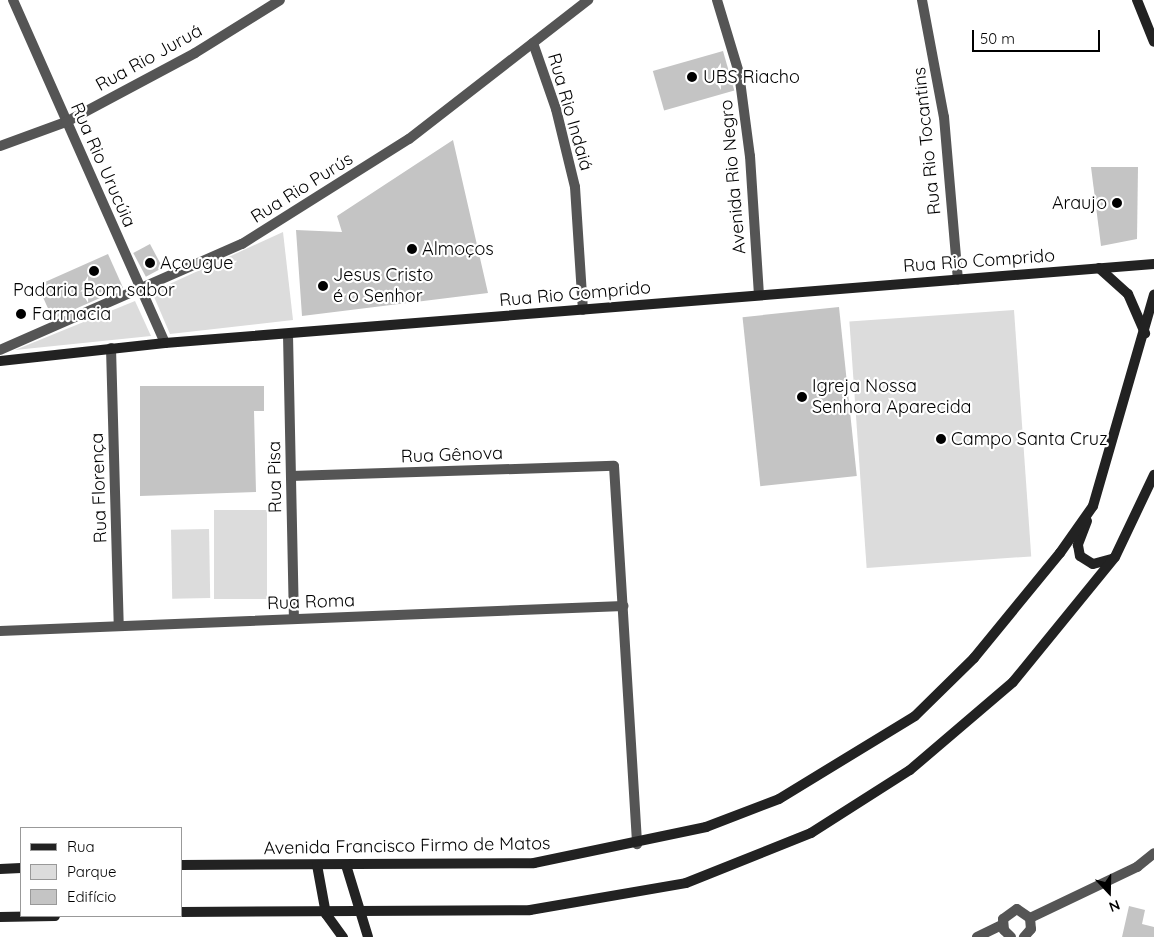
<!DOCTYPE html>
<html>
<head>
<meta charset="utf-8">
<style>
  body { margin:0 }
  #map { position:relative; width:1154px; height:937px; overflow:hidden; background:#fff; font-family:Quicksand,sans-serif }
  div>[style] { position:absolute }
  .green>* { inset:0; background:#dcdcdc; transform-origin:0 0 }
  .building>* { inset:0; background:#c4c4c4; transform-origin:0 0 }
  .street>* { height:10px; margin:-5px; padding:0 5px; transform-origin:5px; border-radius:5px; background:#555 }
  .secondary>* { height:10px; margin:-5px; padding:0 5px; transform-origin:5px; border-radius:5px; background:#222 }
  .dots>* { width:14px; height:14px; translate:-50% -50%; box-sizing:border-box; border:2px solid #fff; border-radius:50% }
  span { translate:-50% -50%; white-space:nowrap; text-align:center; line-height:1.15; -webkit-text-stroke:4.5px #fff; paint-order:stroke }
  .street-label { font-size:18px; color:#000 }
  .poi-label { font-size:18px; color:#000 }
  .left { translate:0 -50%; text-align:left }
  .right { translate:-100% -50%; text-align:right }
  .legend { position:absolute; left:20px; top:827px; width:162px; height:90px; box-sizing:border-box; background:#fff; border:1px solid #999; margin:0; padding:6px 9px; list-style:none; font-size:15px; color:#000 }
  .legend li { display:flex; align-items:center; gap:10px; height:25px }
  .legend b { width:25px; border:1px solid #999 }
  .north { position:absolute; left:1084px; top:867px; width:50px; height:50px; -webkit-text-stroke:4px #fff; paint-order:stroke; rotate:159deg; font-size:14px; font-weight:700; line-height:20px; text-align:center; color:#000 }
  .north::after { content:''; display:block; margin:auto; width:18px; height:22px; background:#000; clip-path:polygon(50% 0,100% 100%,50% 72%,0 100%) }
  .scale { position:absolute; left:972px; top:30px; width:128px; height:22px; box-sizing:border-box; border:2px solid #000; border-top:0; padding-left:6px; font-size:15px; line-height:18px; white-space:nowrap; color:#000; -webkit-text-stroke:4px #fff; paint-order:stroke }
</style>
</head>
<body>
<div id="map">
  <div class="green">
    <div style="clip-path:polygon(283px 232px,293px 320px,170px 334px,152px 292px)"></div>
    <div style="clip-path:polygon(135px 301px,151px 336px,15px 350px)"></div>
    <div style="left:1014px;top:310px;width:247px;height:165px;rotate:86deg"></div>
    <div style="left:214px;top:510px;width:53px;height:89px"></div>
    <div style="left:209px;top:529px;width:69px;height:38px;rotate:89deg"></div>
  </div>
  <div class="building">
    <div style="left:723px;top:51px;width:41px;height:73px;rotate:74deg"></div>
    <div style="clip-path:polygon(453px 140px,488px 293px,302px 316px,296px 230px,342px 232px,337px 216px)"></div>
    <div style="clip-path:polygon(1091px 167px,1138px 167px,1137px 239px,1101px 246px)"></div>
    <div style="left:150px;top:244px;width:27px;height:19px;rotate:62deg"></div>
    <div style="left:108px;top:254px;width:37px;height:77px;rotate:66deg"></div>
    <div style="left:839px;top:307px;width:170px;height:97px;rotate:84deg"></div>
    <div style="clip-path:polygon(140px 386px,264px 386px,264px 411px,254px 411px,256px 492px,140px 496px)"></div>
    <div style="clip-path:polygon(1129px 906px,1145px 910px,1142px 924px,1154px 927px,1154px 937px,1122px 937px)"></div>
  </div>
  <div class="street">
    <div style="left:13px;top:0;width:375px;rotate:66.1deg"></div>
    <div style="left:717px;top:0;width:76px;rotate:73.2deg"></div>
    <div style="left:739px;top:73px;width:84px;rotate:82.5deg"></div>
    <div style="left:750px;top:156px;width:138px;rotate:86.3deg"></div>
    <div style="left:922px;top:0;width:119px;rotate:79.4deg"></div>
    <div style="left:944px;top:117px;width:163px;rotate:85.1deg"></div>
    <div style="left:533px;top:43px;width:70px;rotate:70.8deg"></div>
    <div style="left:556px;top:109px;width:80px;rotate:76.3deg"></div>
    <div style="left:575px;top:187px;width:123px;rotate:86.3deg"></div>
    <div style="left:0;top:146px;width:70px;rotate:-20deg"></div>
    <div style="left:66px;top:122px;width:146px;rotate:-28.1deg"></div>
    <div style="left:195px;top:53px;width:100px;rotate:-31.9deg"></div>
    <div style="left:288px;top:335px;width:284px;rotate:88.8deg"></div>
    <div style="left:111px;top:348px;width:278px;rotate:88.4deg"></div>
    <div style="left:0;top:350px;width:264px;rotate:-23.7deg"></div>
    <div style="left:242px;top:244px;width:197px;rotate:-32.2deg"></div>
    <div style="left:409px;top:139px;width:227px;rotate:-37.8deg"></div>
    <div style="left:291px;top:476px;width:323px;rotate:-1.8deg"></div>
    <div style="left:614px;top:466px;width:379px;rotate:86.5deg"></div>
    <div style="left:0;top:631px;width:624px;rotate:-2.3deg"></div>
    <div style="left:1030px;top:918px;width:119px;rotate:-25.5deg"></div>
    <div style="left:1137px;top:867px;width:22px;rotate:-39deg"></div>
    <div style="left:977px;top:937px;width:28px;rotate:-26deg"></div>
    <div style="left:1011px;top:937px;width:10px;rotate:-135deg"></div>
    <div style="left:1004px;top:930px;width:11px;rotate:-95deg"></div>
    <div style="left:1003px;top:919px;width:17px;rotate:-36deg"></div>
    <div style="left:1017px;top:909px;width:16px;rotate:35deg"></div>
    <div style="left:1030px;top:918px;width:11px;rotate:85deg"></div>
    <div style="left:1031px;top:929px;width:11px;rotate:131deg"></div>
  </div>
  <div class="secondary">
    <div style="left:1137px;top:0;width:45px;rotate:68deg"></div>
    <div style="left:1099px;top:268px;width:39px;rotate:42deg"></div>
    <div style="left:1128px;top:294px;width:43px;rotate:66.4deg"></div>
    <div style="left:0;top:361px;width:166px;rotate:-6.2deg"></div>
    <div style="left:165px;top:343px;width:992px;rotate:-4.57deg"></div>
    <div style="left:1087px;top:521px;width:26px;rotate:111deg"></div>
    <div style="left:1078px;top:545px;width:11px;rotate:80deg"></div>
    <div style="left:1080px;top:556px;width:15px;rotate:32deg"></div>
    <div style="left:1093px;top:564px;width:20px;rotate:-15deg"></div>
    <div style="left:181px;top:865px;width:353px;rotate:-0.3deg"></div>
    <div style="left:534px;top:863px;width:176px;rotate:-11.8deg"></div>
    <div style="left:706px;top:827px;width:78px;rotate:-21deg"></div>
    <div style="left:779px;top:799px;width:159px;rotate:-31.4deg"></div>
    <div style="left:915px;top:716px;width:83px;rotate:-44.5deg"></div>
    <div style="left:974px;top:658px;width:136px;rotate:-50.7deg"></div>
    <div style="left:1060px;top:553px;width:57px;rotate:-54.9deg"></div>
    <div style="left:1093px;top:506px;width:220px;rotate:-73.9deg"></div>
    <div style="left:317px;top:865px;width:50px;rotate:79.6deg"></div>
    <div style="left:326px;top:914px;width:29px;rotate:54deg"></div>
    <div style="left:346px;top:865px;width:75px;rotate:73deg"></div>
    <div style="left:0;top:869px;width:21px;rotate:-3deg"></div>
    <div style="left:181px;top:912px;width:349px;rotate:-0.3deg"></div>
    <div style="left:530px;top:910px;width:158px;rotate:-9.8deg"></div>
    <div style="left:686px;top:883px;width:135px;rotate:-21.8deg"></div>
    <div style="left:811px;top:833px;width:117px;rotate:-32.5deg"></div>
    <div style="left:910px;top:770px;width:135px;rotate:-40.5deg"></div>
    <div style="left:1013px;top:682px;width:161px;rotate:-50.8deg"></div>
    <div style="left:1115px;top:557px;width:91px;rotate:-64.6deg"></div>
    <div style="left:0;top:917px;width:55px;rotate:-1deg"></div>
  </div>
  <div class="dots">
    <div style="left:692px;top:77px;background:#000"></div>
    <div style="left:1117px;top:203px;background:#000"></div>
    <div style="left:412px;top:249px;background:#000"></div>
    <div style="left:150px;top:263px;background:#000"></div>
    <div style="left:94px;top:271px;background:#000"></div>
    <div style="left:323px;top:286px;background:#000"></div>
    <div style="left:21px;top:314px;background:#000"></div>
    <div style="left:802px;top:397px;background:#000"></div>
    <div style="left:941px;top:439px;background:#000"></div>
  </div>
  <div class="street-label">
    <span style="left:149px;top:58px;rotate:-29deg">Rua Rio Juruá</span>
    <span style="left:570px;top:112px;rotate:74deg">Rua Rio Indaiá</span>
    <span style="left:927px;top:141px;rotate:-96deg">Rua Rio Tocantins</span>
    <span style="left:103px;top:165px;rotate:66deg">Rua Rio Urucúia</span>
    <span style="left:733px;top:177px;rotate:-95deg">Avenida Rio Negro</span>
    <span style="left:302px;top:188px;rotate:-32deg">Rua Rio Purús</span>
    <span style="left:979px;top:261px;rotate:-4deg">Rua Rio Comprido</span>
    <span style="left:575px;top:294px;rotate:-5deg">Rua Rio Comprido</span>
    <span style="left:452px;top:455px;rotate:-2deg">Rua Gênova</span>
    <span style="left:275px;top:477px;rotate:-91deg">Rua Pisa</span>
    <span style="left:99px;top:488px;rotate:-92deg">Rua Florença</span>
    <span style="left:311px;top:602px;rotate:-2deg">Rua Roma</span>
    <span style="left:407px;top:846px;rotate:-1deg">Avenida Francisco Firmo de Matos</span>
  </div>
  <div class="poi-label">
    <span class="left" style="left:703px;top:77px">UBS Riacho</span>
    <span class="right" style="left:1107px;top:203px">Araujo</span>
    <span class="left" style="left:422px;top:249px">Almoços</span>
    <span class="left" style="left:160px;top:263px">Açougue</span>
    <span class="left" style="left:333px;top:286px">Jesus Cristo<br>é o Senhor</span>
    <span style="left:94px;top:290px">Padaria Bom sabor</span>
    <span class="left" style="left:32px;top:314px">Farmacia</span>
    <span class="left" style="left:812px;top:397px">Igreja Nossa<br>Senhora Aparecida</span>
    <span class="left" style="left:951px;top:439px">Campo Santa Cruz</span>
  </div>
  <ul class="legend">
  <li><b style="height:6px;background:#222"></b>Rua</li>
  <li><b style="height:14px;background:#dcdcdc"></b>Parque</li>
  <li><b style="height:14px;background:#c4c4c4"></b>Edifício</li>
  </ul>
  <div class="north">N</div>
  <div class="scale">50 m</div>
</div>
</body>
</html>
